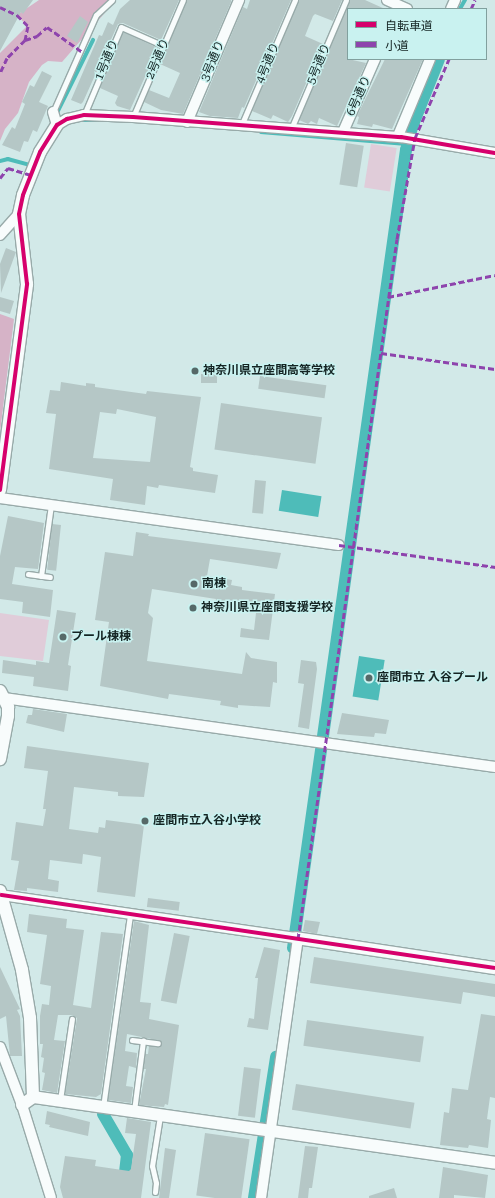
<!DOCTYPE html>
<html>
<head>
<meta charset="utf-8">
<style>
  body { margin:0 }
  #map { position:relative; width:495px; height:1198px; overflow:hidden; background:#d2e9e8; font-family:"Roboto Serif","Noto Sans JP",serif }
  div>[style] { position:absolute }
  .green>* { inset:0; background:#e0ccd9; transform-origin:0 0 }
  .forest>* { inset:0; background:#d6b3c7 }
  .water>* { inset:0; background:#4ebcb9; transform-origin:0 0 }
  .stream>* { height:3.5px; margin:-1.75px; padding:0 1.75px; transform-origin:1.75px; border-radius:1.75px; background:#4ebcb9 }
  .canal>* { height:12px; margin:-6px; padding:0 6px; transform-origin:6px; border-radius:6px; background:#4ebcb9 }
  .building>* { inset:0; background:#b5c7c6; transform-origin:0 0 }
  .roads { filter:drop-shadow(1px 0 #98aaa9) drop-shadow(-1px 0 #98aaa9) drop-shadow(0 1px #98aaa9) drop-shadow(0 -1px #98aaa9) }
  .service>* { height:5px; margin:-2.5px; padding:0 2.5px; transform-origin:2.5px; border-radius:2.5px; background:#f8fcfc }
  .minor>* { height:10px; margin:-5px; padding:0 5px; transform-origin:5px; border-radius:5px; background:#f8fcfc }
  .tertiary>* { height:12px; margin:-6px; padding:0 6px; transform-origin:6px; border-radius:6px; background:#f8fcfc }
  .quiet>* { height:3px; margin-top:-1.5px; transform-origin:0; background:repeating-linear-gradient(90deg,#8e44ad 0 6px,transparent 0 9px) }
  .cycleway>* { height:4px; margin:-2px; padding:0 2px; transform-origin:2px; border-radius:2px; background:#d6006c }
  .dots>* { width:11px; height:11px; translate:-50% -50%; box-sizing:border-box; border:2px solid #c9f2f0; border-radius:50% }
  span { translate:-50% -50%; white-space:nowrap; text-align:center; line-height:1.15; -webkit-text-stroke:3px #c9f2f0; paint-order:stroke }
  .street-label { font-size:12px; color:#142423 }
  .poi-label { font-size:12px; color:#142423; font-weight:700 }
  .left { translate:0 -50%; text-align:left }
  .legend { position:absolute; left:347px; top:8px; width:140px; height:52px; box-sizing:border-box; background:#c9f2f0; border:1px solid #81a09e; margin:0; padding:5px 7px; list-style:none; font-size:12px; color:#142423 }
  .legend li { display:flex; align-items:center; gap:8px; height:20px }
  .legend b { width:20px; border:1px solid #81a09e }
</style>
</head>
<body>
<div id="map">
  <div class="green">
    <div style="left:371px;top:144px;width:26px;height:44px;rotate:9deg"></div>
    <div style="clip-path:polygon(0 613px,49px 620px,43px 661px,0 656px)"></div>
  </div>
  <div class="forest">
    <div style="clip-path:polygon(39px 0,116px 0,62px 62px,48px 61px,42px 65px,29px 82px,18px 113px,5px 129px,0 141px,0 53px,27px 26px,17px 15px)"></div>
    <div style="clip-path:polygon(0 314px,14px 319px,0 432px)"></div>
  </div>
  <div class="water">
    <div style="left:282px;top:490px;width:40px;height:21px;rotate:9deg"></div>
    <div style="left:359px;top:656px;width:26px;height:41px;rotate:9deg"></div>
  </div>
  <div class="stream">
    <div style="left:460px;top:9px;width:10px;rotate:-61deg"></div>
    <div style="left:57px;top:113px;width:81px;rotate:-63.7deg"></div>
    <div style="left:80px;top:120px;width:18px"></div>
    <div style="left:261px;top:132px;width:146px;rotate:4.7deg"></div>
    <div style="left:0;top:161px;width:8px;rotate:-14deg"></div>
    <div style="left:8px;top:159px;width:23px;rotate:15deg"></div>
    <div style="left:30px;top:165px;width:2px;rotate:-63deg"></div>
  </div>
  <div class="canal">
    <div style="left:293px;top:948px;width:806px;rotate:-81.94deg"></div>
    <div style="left:406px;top:150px;width:24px;rotate:-75deg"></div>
    <div style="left:412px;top:127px;width:73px;rotate:-68.3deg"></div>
    <div style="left:103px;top:1114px;width:48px;rotate:59.7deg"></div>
    <div style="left:127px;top:1155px;width:43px;rotate:96.6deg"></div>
    <div style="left:254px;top:1198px;width:143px;rotate:-81.1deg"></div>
  </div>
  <div class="building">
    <div style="clip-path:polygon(0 0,33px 0,23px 14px,21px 12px,0 51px)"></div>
    <div style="clip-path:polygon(130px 0,179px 0,161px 40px,123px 23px,118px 24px,83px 102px,81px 104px,71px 100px,99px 35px,102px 36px,108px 22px,113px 25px,120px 9px)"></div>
    <div style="clip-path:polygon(187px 0,231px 0,231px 2px,183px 114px,161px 110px,144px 102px,149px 90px,169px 98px,180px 73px,160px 64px)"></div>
    <div style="clip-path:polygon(250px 0,291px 0,244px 108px,242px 107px,238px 118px,210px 116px,199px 112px,243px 7px,247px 9px)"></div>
    <div style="clip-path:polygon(299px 0,342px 0,333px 21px,315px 14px,313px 16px,305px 36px,323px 44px,292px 116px,288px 122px,273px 115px,271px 119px,252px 111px)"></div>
    <div style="clip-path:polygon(350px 0,365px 0,385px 9px,348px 9px,348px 59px,366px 63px,337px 126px,319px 118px,317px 124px,311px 121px,308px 124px,299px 120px)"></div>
    <div style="clip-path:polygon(80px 16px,88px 22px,77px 43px,67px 36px)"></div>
    <div style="clip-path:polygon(123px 32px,158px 48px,130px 110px,117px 106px,115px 103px,118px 96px,100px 88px)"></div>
    <div style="clip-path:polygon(385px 59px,423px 59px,392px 129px,373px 124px,372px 127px,357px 124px,359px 117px,357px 116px)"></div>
    <div style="clip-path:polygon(42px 71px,52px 76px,39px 102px,48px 106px,37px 132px,33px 130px,28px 142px,24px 141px,20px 152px,2px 145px,12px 127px,15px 129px,25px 104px,22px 102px,30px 85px,34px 87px)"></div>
    <div style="left:346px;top:143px;width:18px;height:42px;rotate:9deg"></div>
    <div style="clip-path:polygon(6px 248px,16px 252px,1px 293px,0 264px)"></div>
    <div style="clip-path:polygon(0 297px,14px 301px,10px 314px,0 311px)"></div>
    <div style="left:201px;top:374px;width:16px;height:9px"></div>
    <div style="left:260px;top:376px;width:67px;height:13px;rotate:8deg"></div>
    <div style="clip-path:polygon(evenodd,61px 382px,86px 386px,86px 383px,95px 384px,95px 387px,146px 394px,147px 391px,201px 397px,190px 467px,193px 468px,193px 471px,218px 475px,215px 493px,159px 485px,158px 488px,147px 486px,145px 505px,110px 500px,113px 479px,49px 469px,56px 414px,46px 413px,50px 390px,60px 391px,61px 382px,117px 409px,156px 417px,150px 462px,93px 458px,100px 412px,116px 414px,117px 409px)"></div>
    <div style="left:221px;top:403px;width:102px;height:47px;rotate:8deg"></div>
    <div style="left:255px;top:480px;width:11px;height:33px;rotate:5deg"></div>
    <div style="clip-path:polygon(8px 516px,44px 523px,38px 569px,15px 567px,12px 584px,53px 590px,50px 617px,22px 613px,23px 602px,0 599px,0 556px)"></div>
    <div style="left:52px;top:524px;width:9px;height:46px;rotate:6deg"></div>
    <div style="clip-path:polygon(136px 532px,149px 534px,148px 536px,281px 553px,277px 569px,210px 559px,207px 576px,232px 580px,231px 585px,242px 587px,242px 590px,275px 594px,269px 640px,240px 637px,241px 628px,254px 630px,256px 613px,221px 608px,215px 605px,216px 599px,152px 589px,148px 613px,153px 618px,147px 661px,242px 674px,246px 652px,251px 658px,277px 662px,277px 683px,273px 682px,270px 707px,238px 705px,238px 708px,220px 705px,221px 701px,169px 694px,168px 699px,100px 686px,109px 622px,95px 620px,105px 552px,133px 556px)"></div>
    <div style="clip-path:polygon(57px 610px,76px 613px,68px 665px,71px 666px,68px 691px,33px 686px,34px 677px,2px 673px,3px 660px,36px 665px,36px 661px,49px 663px)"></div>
    <div style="clip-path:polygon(301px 660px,316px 662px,317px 669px,309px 729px,298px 727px,304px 684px,298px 683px)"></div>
    <div style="clip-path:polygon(33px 709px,67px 714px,64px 732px,26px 723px,28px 715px,32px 715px)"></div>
    <div style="clip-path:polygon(342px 713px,389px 720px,386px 734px,375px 733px,374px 737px,337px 734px)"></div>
    <div style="clip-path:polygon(27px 746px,149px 763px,144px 797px,118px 796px,118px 792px,74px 787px,69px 829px,98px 833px,99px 827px,105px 828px,106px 820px,144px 825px,135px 897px,97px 892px,101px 857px,83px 854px,82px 864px,50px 860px,48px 879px,59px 881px,58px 892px,27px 888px,27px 891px,14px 890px,19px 861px,11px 860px,16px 822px,43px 826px,46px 809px,43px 809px,48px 771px,24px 768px)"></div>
    <div style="left:148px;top:898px;width:32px;height:9px;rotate:7deg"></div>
    <div style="clip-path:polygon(29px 914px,67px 919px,66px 928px,84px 930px,73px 1005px,91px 1008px,101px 932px,123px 934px,101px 1094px,96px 1097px,65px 1094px,77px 1018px,72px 1015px,58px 1015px,54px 1040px,65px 1041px,57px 1093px,42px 1090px,45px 1073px,42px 1072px,44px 1058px,41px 1057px,43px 1044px,40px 1044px,40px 1016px,42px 1004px,49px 1005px,51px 986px,40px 984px,47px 935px,27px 932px)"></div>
    <div style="clip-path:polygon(305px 920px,320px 922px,317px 934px,303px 931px)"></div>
    <div style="clip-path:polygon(134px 921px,149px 925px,140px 1002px,151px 1003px,149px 1019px,179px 1025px,168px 1105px,165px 1104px,164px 1107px,139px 1105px,146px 1069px,143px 1069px,145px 1054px,148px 1054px,149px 1046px,159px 1047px,161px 1041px,127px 1034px,125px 1051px,137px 1053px,136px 1068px,129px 1066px,126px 1086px,133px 1087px,131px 1103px,108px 1100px)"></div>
    <div style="left:174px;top:933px;width:16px;height:69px;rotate:11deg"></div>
    <div style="clip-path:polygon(264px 947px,280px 950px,268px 1030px,247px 1027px,249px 1018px,254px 1019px,258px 978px,255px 978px)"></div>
    <div style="clip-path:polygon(314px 957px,495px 984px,495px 997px,463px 992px,461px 1004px,310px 983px)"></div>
    <div style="clip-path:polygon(0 967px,20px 1009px,17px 1010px,20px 1016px,22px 1056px,10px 1056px,6px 1016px,0 1019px)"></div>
    <div style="clip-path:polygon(481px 1014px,495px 1016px,495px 1098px,490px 1097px,487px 1119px,491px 1120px,488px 1148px,469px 1145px,468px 1148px,440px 1145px,444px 1112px,449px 1113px,452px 1088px,468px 1090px)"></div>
    <div style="left:307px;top:1020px;width:118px;height:26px;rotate:8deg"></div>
    <div style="left:244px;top:1067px;width:17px;height:49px;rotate:7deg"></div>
    <div style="left:296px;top:1084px;width:120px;height:26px;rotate:9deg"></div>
    <div style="clip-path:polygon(47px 1111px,90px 1122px,88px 1136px,49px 1127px,50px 1125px,45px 1124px)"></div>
    <div style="clip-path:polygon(127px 1118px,151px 1122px,141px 1198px,63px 1198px,60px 1187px,65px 1156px,96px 1160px,95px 1166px,129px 1171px,131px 1169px,136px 1134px,125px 1133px)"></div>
    <div style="left:205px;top:1133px;width:45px;height:63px;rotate:8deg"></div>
    <div style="clip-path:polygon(305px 1146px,318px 1147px,312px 1188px,309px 1188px,308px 1198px,298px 1198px)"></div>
    <div style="clip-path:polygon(165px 1148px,176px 1150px,169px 1198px,159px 1198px)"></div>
    <div style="clip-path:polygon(443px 1167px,488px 1175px,485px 1198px,454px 1195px,454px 1198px,439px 1198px)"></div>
    <div style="clip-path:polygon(394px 1188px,397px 1198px,369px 1198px,369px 1196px)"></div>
  </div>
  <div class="roads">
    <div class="service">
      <div style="left:53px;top:112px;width:106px;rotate:-66.1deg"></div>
      <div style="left:96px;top:15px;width:22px;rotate:-43deg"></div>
      <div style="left:84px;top:115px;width:95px;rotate:-67.2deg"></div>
      <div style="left:121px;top:27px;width:47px;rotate:23.8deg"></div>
      <div style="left:133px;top:117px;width:127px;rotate:-66.9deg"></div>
      <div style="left:241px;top:126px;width:137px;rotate:-66.8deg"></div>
      <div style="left:291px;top:129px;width:140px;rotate:-66.9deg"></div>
      <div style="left:28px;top:574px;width:22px;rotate:8deg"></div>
      <div style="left:41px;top:576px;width:72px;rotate:-82deg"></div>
      <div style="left:132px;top:1040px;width:26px;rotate:7deg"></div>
      <div style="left:60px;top:1100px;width:82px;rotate:-81.6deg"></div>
      <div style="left:103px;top:1107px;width:195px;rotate:-82deg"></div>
      <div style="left:134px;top:1111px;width:71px;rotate:-82.7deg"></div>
      <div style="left:155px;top:1192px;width:9px;rotate:-84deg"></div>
      <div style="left:156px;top:1183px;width:17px;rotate:-103deg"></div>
      <div style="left:152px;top:1166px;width:51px;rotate:-80.9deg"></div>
    </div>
    <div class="minor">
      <div style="left:387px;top:0;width:22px;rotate:24deg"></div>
      <div style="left:451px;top:9px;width:10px;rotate:-66deg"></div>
      <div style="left:53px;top:112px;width:14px;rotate:73deg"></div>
      <div style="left:57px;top:125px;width:12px;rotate:-31deg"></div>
      <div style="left:67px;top:119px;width:17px;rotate:-13deg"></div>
      <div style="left:84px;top:115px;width:49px;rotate:2.3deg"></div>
      <div style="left:133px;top:117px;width:269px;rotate:4.3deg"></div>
      <div style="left:401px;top:137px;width:95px;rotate:9.7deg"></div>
      <div style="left:187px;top:122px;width:133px;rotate:-66.9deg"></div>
      <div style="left:343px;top:132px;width:80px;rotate:-66.3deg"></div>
      <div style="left:398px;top:136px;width:83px;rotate:-67.4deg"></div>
      <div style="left:0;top:235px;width:28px;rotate:-48deg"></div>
      <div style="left:0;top:498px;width:342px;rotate:7.9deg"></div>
      <div style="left:4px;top:698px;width:496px;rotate:8deg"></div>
      <div style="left:1px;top:895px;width:298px;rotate:8.3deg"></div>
      <div style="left:0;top:1047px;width:62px;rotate:69.2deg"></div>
      <div style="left:22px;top:1105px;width:97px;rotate:72.7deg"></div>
      <div style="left:261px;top:1198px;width:262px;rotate:-81.9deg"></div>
    </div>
    <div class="tertiary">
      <div style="left:0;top:490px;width:208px;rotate:-82.5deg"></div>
      <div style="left:27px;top:284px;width:70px;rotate:-96.5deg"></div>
      <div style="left:19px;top:214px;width:19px;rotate:-78deg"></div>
      <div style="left:23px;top:195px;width:46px;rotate:-68.4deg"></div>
      <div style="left:40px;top:152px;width:32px;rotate:-58deg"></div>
      <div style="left:0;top:691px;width:18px;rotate:63deg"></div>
      <div style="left:8px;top:707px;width:9px;rotate:90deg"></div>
      <div style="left:8px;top:716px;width:44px;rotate:100.5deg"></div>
      <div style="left:0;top:891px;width:82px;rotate:74.4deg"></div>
      <div style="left:22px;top:970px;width:49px;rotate:80.5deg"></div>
      <div style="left:30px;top:1018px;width:79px;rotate:87.8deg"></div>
      <div style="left:296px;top:938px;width:201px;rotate:8.6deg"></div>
      <div style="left:22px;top:1105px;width:14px;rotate:-36deg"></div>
      <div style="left:33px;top:1097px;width:467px;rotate:8.1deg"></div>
    </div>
  </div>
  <div class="quiet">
    <div style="left:0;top:7px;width:19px;rotate:25deg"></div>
    <div style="left:17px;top:15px;width:16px;rotate:45deg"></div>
    <div style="left:28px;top:26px;width:14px;rotate:102deg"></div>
    <div style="left:25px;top:40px;width:25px;rotate:135deg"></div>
    <div style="left:7px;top:58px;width:17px;rotate:115deg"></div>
    <div style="left:471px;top:9px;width:10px;rotate:-66deg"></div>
    <div style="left:25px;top:40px;width:13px;rotate:-18deg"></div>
    <div style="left:37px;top:36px;width:13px;rotate:-42deg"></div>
    <div style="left:47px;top:27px;width:42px;rotate:35.2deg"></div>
    <div style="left:0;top:178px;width:13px;rotate:-51deg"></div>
    <div style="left:8px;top:168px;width:24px;rotate:17deg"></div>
    <div style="left:388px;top:297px;width:109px;rotate:-11.6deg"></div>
    <div style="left:381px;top:353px;width:115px;rotate:8deg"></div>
    <div style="left:339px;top:545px;width:158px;rotate:8deg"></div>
    <div style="left:298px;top:939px;width:707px;rotate:-81.95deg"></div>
    <div style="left:397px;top:239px;width:103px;rotate:-79.9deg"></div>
    <div style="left:415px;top:138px;width:86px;rotate:-66.7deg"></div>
  </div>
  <div class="cycleway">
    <div style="left:0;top:490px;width:208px;rotate:-82.5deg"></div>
    <div style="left:27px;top:284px;width:70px;rotate:-96.5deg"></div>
    <div style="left:19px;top:214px;width:19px;rotate:-78deg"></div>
    <div style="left:23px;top:195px;width:46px;rotate:-68.4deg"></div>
    <div style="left:40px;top:152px;width:32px;rotate:-58deg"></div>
    <div style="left:57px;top:125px;width:12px;rotate:-31deg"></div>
    <div style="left:67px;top:119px;width:17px;rotate:-13deg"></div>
    <div style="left:84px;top:115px;width:49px;rotate:2.3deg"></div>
    <div style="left:133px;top:117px;width:269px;rotate:4.3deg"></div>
    <div style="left:401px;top:137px;width:95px;rotate:9.7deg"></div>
    <div style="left:1px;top:895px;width:499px;rotate:8.4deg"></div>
  </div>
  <div class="dots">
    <div style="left:195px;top:371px;background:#566968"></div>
    <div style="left:194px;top:584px;background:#566968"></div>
    <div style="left:193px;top:608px;background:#566968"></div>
    <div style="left:63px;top:637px;background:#566968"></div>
    <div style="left:369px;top:678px;background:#566968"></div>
    <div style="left:145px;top:821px;background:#566968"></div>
  </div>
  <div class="street-label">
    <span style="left:158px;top:59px;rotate:-67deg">2号通り</span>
    <span style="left:107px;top:60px;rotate:-67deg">1号通り</span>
    <span style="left:213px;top:61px;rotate:-67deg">3号通り</span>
    <span style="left:268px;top:63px;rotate:-67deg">4号通り</span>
    <span style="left:319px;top:64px;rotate:-67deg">5号通り</span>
    <span style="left:359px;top:96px;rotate:-66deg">6号通り</span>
  </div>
  <div class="poi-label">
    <span class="left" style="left:203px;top:371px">神奈川県立座間高等学校</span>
    <span class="left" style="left:202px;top:584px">南棟</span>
    <span class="left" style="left:201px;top:608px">神奈川県立座間支援学校</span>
    <span class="left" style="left:71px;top:637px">プール棟棟</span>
    <span class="left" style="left:377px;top:678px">座間市立 入谷プール</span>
    <span class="left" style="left:153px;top:821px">座間市立入谷小学校</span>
  </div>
  <ul class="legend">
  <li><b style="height:5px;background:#d6006c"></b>自転車道</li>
  <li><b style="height:5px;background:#8e44ad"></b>小道</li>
  </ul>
</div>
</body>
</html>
